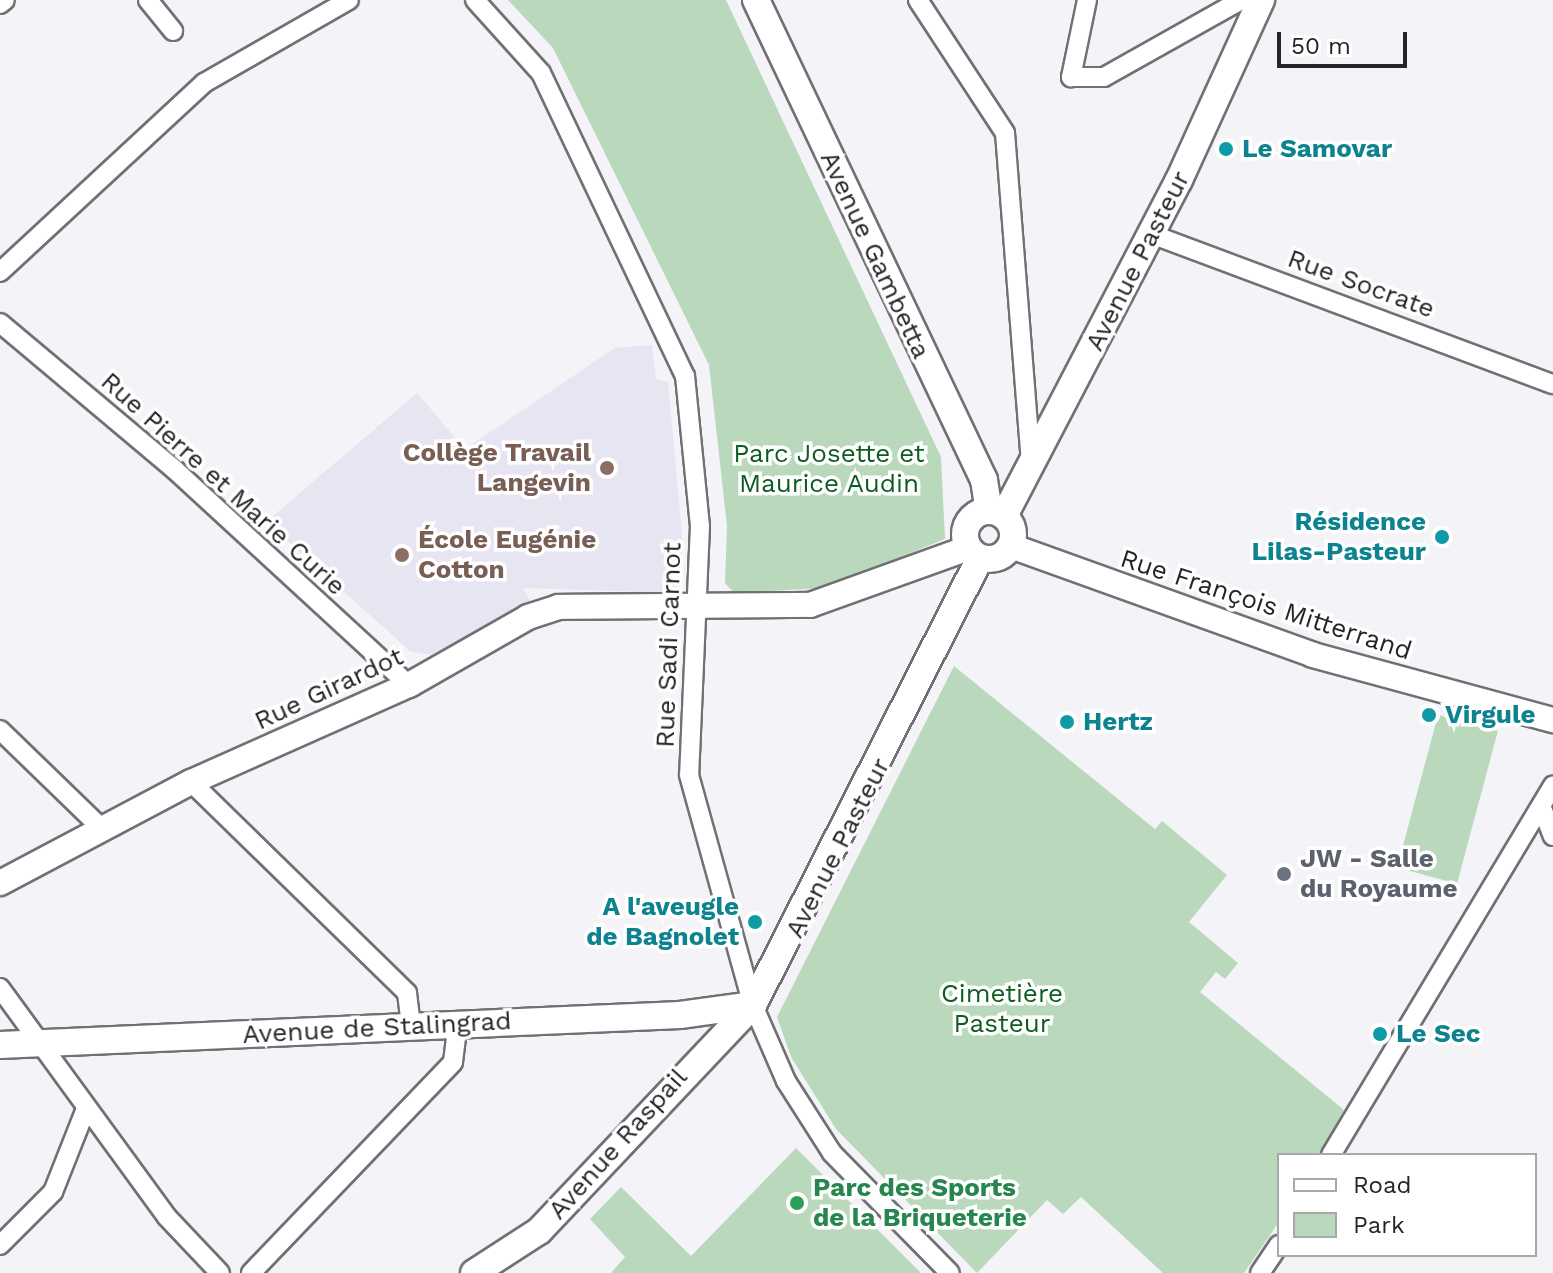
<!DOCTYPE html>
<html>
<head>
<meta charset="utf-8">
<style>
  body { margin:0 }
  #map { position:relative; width:1553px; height:1273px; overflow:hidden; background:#f3f3f8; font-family:"Work Sans",sans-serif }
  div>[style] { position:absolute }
  .built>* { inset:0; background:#e6e5f1 }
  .green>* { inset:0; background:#bad9bc; transform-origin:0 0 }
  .roads { filter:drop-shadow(2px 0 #707075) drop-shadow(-2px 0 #707075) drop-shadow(0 2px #707075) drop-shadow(0 -2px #707075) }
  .minor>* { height:18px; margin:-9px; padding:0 9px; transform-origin:9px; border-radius:9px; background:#fff }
  .tertiary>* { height:24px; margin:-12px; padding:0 12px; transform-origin:12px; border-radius:12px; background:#fff }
  .secondary>* { height:26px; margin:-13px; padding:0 13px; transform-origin:13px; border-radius:13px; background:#fff }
  .secondary>.ring { margin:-13px; padding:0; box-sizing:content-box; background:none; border:26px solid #fff; border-radius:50% }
  .dots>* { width:22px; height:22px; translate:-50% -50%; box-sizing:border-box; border:4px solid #fff; border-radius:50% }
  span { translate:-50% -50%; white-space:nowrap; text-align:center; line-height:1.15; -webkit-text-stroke:7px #fff; paint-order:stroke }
  .culture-label { font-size:26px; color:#0d838f; font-weight:700 }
  .left { translate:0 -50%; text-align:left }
  .right { translate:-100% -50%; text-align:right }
  .street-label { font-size:26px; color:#252526 }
  .education-label { font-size:26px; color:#785e54; font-weight:700 }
  .park-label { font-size:26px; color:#0f5c21 }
  .worship-label { font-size:26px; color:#5b616d; font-weight:700 }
  .leisure-label { font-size:26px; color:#27864d; font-weight:700 }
  .legend { position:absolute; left:1277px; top:1153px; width:260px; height:104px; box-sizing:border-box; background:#fff; border:2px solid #a8a8a8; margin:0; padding:10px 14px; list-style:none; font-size:24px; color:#252526 }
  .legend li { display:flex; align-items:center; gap:16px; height:40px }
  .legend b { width:40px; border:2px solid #a8a8a8 }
  .scale { position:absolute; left:1277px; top:32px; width:130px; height:36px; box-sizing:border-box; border:4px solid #252526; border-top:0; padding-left:10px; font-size:24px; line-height:28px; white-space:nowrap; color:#252526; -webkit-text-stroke:6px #fff; paint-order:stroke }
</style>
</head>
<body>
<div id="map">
  <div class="built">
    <div style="clip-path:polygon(652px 345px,656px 379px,668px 382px,682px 535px,682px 578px,674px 593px,523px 588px,530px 601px,431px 655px,410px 651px,266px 522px,417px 393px,465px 449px,615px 348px)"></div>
  </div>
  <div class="green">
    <div style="clip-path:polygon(508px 0,726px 0,941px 457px,945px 539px,824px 588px,734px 593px,725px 583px,727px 526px,709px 365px,553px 48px)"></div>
    <div style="clip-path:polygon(954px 666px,1155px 829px,1162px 821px,1227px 875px,1189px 922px,1238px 963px,1225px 979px,1216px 972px,1200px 992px,1344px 1110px,1318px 1155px,1279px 1155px,1279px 1222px,1244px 1273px,1163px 1273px,1081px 1197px,1063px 1214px,1047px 1200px,977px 1273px,836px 1129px,791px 1057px,777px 1017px)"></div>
    <div style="left:1438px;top:715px;width:62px;height:158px;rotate:15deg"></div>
    <div style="clip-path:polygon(796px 1148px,921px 1273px,611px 1273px,625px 1257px,590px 1219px,621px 1187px,691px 1256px)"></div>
  </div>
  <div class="roads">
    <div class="minor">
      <div style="left:148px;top:0;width:40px;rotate:51deg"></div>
      <div style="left:475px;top:0;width:98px;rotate:47.9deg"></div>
      <div style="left:541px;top:73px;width:335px;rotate:64.6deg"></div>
      <div style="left:685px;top:376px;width:151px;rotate:84.3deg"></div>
      <div style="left:700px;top:526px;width:249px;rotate:92.5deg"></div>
      <div style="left:689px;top:775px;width:239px;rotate:74.5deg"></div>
      <div style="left:753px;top:1005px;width:83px;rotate:66.5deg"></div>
      <div style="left:786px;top:1081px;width:85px;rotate:57.4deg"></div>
      <div style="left:832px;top:1153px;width:168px;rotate:45.5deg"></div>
      <div style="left:918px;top:0;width:159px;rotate:56.8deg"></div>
      <div style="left:1005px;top:133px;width:330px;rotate:85.5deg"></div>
      <div style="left:1087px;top:0;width:79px;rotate:101.7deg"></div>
      <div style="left:1071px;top:77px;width:33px"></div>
      <div style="left:1104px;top:77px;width:157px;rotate:-29.3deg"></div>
      <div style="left:0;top:4px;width:6px;rotate:-39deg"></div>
      <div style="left:1151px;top:234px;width:429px;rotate:20.5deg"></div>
      <div style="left:0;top:272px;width:278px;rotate:-42.8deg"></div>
      <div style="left:204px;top:83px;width:167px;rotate:-29.8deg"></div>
      <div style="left:0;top:323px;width:229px;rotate:40deg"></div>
      <div style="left:175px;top:470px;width:318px;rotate:42.6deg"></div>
      <div style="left:0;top:730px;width:142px;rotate:44.1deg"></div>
      <div style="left:191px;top:782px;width:302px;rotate:44.3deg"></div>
      <div style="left:407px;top:993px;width:33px;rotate:83deg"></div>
      <div style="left:1542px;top:808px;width:30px;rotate:69deg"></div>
      <div style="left:0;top:988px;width:283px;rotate:53.9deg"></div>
      <div style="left:167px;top:1217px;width:77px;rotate:46.6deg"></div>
      <div style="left:1331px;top:1155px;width:431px;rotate:-59deg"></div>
      <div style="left:0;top:1245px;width:75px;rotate:-45deg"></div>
      <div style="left:53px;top:1192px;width:87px;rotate:-68.4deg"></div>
      <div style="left:251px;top:1273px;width:292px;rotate:-46.2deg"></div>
      <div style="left:453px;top:1062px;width:38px;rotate:-83deg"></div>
      <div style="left:1260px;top:1273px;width:34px;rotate:-56deg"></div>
    </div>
    <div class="tertiary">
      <div style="left:1011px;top:546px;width:321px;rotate:19.8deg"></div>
      <div style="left:1313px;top:655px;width:249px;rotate:15.2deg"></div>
      <div style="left:0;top:883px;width:216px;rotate:-27.9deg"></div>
      <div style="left:191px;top:782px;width:239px;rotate:-24deg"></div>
      <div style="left:409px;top:685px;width:137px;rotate:-29.7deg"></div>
      <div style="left:528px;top:617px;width:32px;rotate:-18deg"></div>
      <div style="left:558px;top:607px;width:252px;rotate:-0.5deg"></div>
      <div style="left:810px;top:605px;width:168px;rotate:-19.8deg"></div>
    </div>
    <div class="secondary">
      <div style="left:756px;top:0;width:531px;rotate:64.59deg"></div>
      <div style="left:984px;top:480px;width:31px;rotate:81deg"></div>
      <div class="ring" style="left:965px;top:511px;width:22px;height:22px"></div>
      <div style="left:1004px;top:516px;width:379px;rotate:-62.5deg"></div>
      <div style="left:1179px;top:180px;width:198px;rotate:-65.5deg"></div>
      <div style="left:0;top:1045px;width:681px;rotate:-2.53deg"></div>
      <div style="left:680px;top:1015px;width:74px;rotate:-7.8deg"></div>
      <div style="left:474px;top:1273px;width:77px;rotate:-32.9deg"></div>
      <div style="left:539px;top:1231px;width:311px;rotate:-46.6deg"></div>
      <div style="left:753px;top:1005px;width:501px;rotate:-63.08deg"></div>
    </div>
  </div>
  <div class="dots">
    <div style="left:1226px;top:149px;background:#0f9aa8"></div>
    <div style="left:607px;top:468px;background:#8d6e63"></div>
    <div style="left:1442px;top:537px;background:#0f9aa8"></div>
    <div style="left:402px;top:555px;background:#8d6e63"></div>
    <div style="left:1429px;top:715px;background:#0f9aa8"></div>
    <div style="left:1067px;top:722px;background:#0f9aa8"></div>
    <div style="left:1284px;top:874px;background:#6b7280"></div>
    <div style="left:755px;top:922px;background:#0f9aa8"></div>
    <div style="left:1380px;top:1034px;background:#0f9aa8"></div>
    <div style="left:797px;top:1203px;background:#2e9e5b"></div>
  </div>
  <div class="culture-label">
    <span class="left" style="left:1242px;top:149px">Le Samovar</span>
    <span class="right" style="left:1426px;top:537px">Résidence<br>Lilas-Pasteur</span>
    <span class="left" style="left:1445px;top:715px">Virgule</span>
    <span class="left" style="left:1083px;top:722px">Hertz</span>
    <span class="right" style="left:739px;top:922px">A l'aveugle<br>de Bagnolet</span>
    <span class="left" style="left:1396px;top:1034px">Le Sec</span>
  </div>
  <div class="street-label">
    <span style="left:875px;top:255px;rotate:65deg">Avenue Gambetta</span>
    <span style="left:1138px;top:261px;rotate:-63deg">Avenue Pasteur</span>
    <span style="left:1361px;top:284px;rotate:20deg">Rue Socrate</span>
    <span style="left:223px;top:484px;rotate:42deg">Rue Pierre et Marie Curie</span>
    <span style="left:1266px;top:605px;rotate:18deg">Rue François Mitterrand</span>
    <span style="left:669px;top:645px;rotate:-88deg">Rue Sadi Carnot</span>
    <span style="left:329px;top:689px;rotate:-25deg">Rue Girardot</span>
    <span style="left:838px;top:848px;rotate:-63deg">Avenue Pasteur</span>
    <span style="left:377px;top:1028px;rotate:-3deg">Avenue de Stalingrad</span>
    <span style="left:618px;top:1144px;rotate:-48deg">Avenue Raspail</span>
  </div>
  <div class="education-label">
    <span class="right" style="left:591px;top:468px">Collège Travail<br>Langevin</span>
    <span class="left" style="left:418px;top:555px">École Eugénie<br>Cotton</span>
  </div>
  <div class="park-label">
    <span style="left:829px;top:469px">Parc Josette et<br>Maurice Audin</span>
    <span style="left:1002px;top:1009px">Cimetière<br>Pasteur</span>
  </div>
  <div class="worship-label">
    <span class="left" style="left:1300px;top:874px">JW - Salle<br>du Royaume</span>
  </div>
  <div class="leisure-label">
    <span class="left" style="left:813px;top:1203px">Parc des Sports<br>de la Briqueterie</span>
  </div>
  <ul class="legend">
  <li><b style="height:10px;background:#fff"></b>Road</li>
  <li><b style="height:22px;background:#bad9bc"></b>Park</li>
  </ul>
  <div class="scale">50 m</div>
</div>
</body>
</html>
